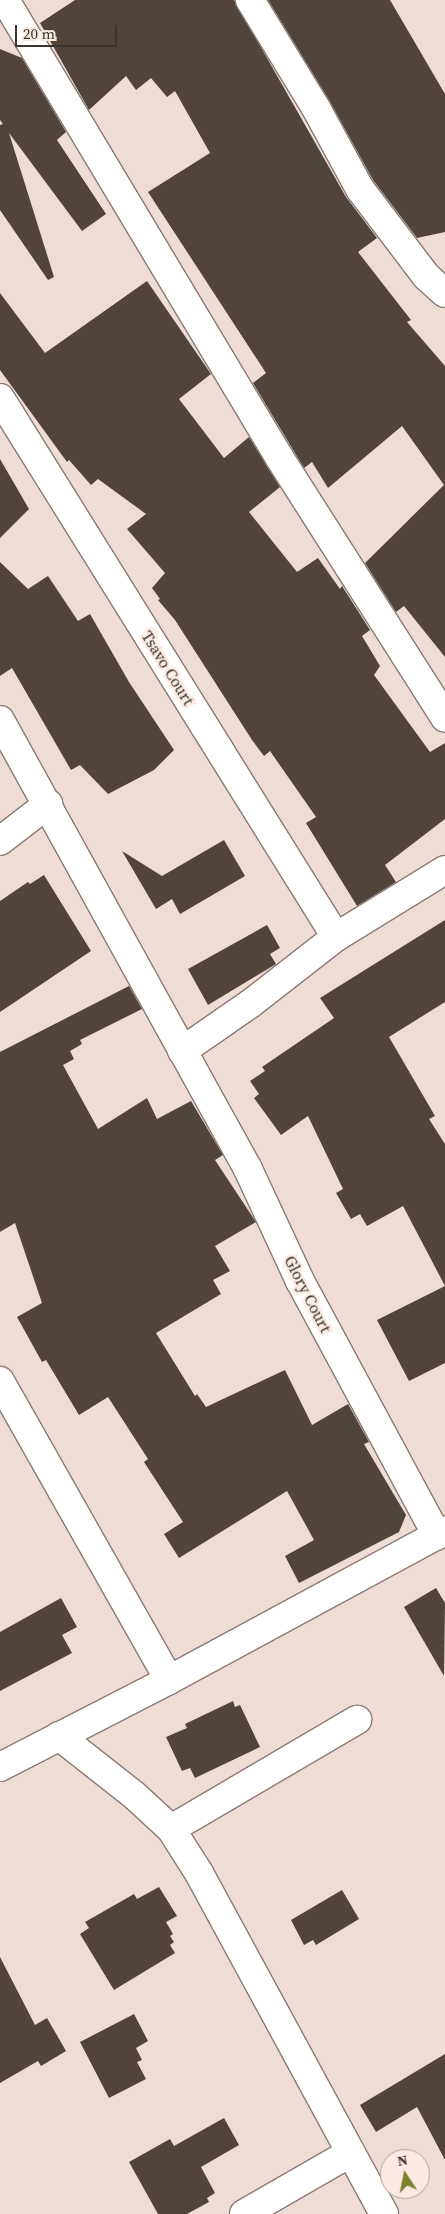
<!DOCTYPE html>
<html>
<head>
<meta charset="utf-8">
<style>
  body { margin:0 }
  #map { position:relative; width:445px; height:2214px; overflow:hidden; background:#eeddd4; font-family:"Source Serif 4",serif }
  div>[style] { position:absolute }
  .building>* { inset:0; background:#50443b }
  .roads { filter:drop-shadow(1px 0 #8b7b74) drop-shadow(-1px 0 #8b7b74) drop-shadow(0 1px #8b7b74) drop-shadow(0 -1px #8b7b74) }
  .minor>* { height:28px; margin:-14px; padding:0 14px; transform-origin:14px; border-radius:14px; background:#fff }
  span { translate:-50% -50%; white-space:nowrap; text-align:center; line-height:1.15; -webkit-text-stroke:5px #fbeae1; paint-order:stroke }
  .street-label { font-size:16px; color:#3b3531 }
  .north { position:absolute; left:380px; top:2149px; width:50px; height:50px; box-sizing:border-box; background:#fbeae1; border:1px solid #aea29b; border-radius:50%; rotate:349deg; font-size:14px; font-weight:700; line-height:20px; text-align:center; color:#3b3531 }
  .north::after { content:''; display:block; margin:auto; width:18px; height:22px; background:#7b832f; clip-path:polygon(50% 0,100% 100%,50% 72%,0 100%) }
  .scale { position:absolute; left:15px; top:25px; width:102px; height:22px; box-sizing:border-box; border:2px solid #3b3531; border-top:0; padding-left:6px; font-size:15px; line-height:18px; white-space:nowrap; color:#3b3531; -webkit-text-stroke:4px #fbeae1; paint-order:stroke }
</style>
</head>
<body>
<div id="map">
  <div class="building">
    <div style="clip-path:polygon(75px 0,234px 0,346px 197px,377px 238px,358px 252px,411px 320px,407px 322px,445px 366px,445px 657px,404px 606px,396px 612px,365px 563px,444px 485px,402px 426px,328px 488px,312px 462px,304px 468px,253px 383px,266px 373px,148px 192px,210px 153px,175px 91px,167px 97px,151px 78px,136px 90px,126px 76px,89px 110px,40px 23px)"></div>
    <div style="clip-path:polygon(268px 0,390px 0,445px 94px,445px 232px,417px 238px,373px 180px,329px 100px)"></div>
    <div style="clip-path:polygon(0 49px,22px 58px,66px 132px,57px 140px,106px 214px,82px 231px,9px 133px,54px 277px,48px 280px,0 210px,0 125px,3px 124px,0 120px)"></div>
    <div style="clip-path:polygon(147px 281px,211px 374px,179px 399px,224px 458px,249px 437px,280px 487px,249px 512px,297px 572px,318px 558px,340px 589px,342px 586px,370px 630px,362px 636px,380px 666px,374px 675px,430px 752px,445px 743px,445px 819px,385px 865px,396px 882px,357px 906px,306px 823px,316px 817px,270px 751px,264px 756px,252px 740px,175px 620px,158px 600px,160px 599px,152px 588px,165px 573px,127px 529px,146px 514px,98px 479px,91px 485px,69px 460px,67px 462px,0 370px,0 293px,45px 353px)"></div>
    <div style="clip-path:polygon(0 459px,29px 509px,0 538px)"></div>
    <div style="clip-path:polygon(0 562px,28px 589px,48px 576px,78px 621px,90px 614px,129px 682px,174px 750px,154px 770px,108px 794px,80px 765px,71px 770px,12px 668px,0 676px)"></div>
    <div style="clip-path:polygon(224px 840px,245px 876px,180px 914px,172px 899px,156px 909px,122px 851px,162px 876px)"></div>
    <div style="clip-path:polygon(44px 875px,91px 951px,0 1012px,0 901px,28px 882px,30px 884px)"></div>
    <div style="clip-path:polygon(445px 920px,445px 1002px,389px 1037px,435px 1116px,429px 1119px,445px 1144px,445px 1363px,409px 1381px,377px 1320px,445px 1286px,403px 1206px,367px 1226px,360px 1214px,351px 1219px,336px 1193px,343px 1189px,308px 1116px,281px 1135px,254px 1098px,259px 1094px,250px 1081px,265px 1071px,262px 1067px,334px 1018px,320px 998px)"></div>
    <div style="clip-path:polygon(267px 925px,280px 948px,270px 954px,276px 964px,208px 1005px,188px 969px)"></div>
    <div style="clip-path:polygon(129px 986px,142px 1009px,80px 1040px,82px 1044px,70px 1051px,74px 1059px,63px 1065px,98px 1129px,147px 1098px,157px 1119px,191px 1101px,223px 1155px,215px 1160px,256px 1222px,215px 1246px,230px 1271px,213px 1280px,221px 1294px,156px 1333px,195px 1396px,197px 1394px,206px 1407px,285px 1370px,312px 1425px,348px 1404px,369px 1442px,364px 1444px,406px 1515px,399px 1532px,299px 1583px,285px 1556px,314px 1540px,287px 1491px,179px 1558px,164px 1534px,183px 1522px,144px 1462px,148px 1459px,108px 1397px,79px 1415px,46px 1360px,42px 1362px,17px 1317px,42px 1303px,15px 1223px,0 1232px,0 1052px)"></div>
    <div style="clip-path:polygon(436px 1588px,445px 1603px,444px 1676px,404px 1607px)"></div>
    <div style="clip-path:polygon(61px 1598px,77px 1627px,62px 1635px,72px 1653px,0 1691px,0 1632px)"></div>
    <div style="clip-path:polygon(233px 1701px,235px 1707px,240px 1705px,260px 1747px,195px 1778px,190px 1768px,182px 1771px,166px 1737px,187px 1728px,185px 1724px)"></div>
    <div style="clip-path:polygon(159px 1887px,177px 1916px,166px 1922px,173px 1934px,170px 1936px,174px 1942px,170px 1945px,175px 1953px,114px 1990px,80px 1934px,89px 1928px,85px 1922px,134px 1894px,137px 1899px)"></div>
    <div style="clip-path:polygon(342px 1890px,359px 1919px,316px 1945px,313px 1940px,304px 1945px,291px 1920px)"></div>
    <div style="clip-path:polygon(0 1957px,35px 2025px,47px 2018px,66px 2051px,41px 2066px,38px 2061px,0 2083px)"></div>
    <div style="clip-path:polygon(134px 2014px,148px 2041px,136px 2048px,142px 2060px,137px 2062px,146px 2079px,109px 2098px,80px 2042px)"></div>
    <div style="clip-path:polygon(445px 2054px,445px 2160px,417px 2107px,376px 2132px,360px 2105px)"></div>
    <div style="clip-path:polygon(224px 2118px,239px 2145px,201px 2167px,215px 2193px,207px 2198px,209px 2202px,187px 2214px,158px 2214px,129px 2162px,170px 2139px,174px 2146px)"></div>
  </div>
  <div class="roads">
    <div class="minor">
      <div style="left:5px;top:0;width:533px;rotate:59.05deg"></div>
      <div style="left:279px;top:457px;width:309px;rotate:57.5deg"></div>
      <div style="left:250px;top:0;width:127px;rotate:58.6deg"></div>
      <div style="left:316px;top:108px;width:92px;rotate:61.5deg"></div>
      <div style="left:360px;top:189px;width:109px;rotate:52.8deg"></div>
      <div style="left:426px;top:276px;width:25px;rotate:42deg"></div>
      <div style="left:0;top:398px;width:635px;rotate:58.06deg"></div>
      <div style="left:0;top:720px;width:513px;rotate:61.09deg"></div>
      <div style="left:248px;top:1169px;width:123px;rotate:65.1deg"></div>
      <div style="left:300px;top:1281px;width:289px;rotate:61.7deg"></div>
      <div style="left:0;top:841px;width:61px;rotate:-37.6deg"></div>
      <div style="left:182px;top:1051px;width:83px;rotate:-34.7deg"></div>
      <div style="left:250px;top:1004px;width:109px;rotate:-37.9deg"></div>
      <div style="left:336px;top:937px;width:128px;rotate:-31.6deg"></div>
      <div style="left:0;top:1381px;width:343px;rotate:60.5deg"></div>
      <div style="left:59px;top:1736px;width:95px;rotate:38.2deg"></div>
      <div style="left:134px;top:1795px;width:50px;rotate:42.6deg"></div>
      <div style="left:171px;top:1829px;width:52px;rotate:57.5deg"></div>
      <div style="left:199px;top:1873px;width:388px;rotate:61.5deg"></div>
      <div style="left:0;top:1767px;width:190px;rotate:-27.2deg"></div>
      <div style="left:169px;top:1680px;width:314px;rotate:-28.4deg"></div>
      <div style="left:171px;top:1829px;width:216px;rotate:-30.4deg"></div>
      <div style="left:244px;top:2214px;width:122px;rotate:-29.9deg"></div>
    </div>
  </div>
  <div class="street-label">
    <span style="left:168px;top:668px;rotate:58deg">Tsavo Court</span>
    <span style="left:308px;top:1294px;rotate:63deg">Glory Court</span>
  </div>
  <div class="north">N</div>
  <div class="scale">20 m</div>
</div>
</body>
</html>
